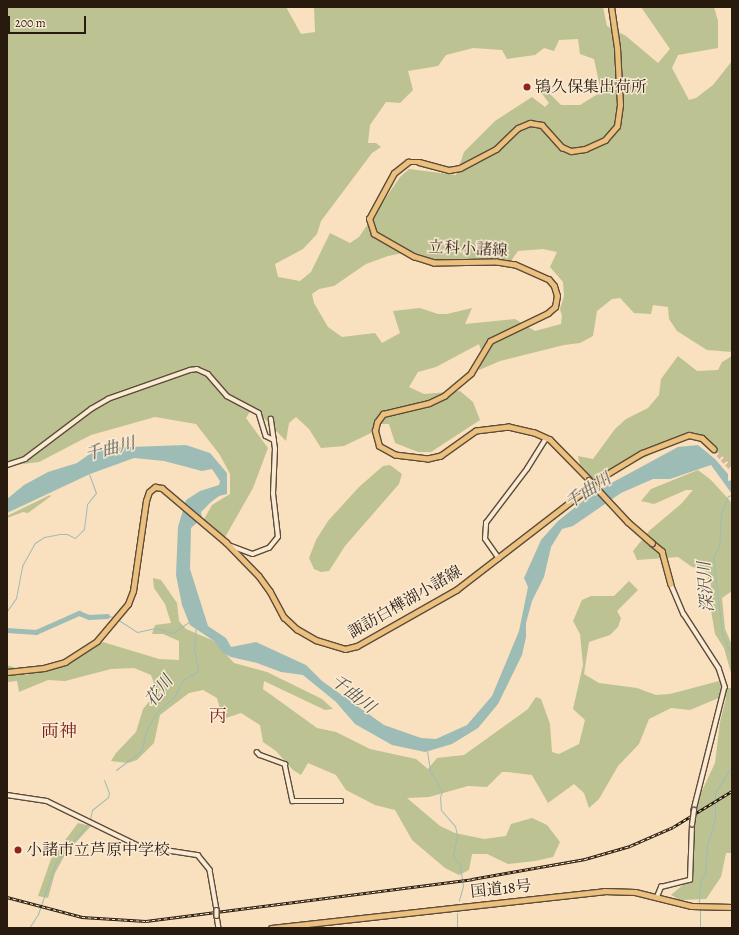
<!DOCTYPE html>
<html>
<head>
<meta charset="utf-8">
<style>
  body { margin:0 }
  #map { position:relative; width:739px; height:935px; overflow:hidden; background:#f9e0be; font-family:Alegreya,"Noto Serif JP",serif }
  div>[style] { position:absolute }
  .green>* { inset:0; background:#bcc292 }
  .water>* { inset:0; background:#9ebcb6 }
  .stream>* { height:1px; margin:-0.5px; padding:0 0.5px; transform-origin:0.5px; border-radius:0.5px; background:#9ebcb6 }
  .river>* { height:4.5px; margin:-2.25px; padding:0 2.25px; transform-origin:2.25px; border-radius:2.25px; background:#9ebcb6 }
  .major-tunnel>* { height:4.5px; margin-top:-2.25px; transform-origin:0; background:repeating-linear-gradient(90deg,#cfb89b 0 4.5px,transparent 0 6.5px) }
  .roads { filter:drop-shadow(1px 0 #5c4c39) drop-shadow(-1px 0 #5c4c39) drop-shadow(0 1px #5c4c39) drop-shadow(0 -1px #5c4c39) }
  .minor>* { height:3.5px; margin:-1.75px; padding:0 1.75px; transform-origin:1.75px; border-radius:1.75px; background:#fbebd5 }
  .major>* { height:4.5px; margin:-2.25px; padding:0 2.25px; transform-origin:2.25px; border-radius:2.25px; background:#ecc07f }
  .highway>* { height:5px; margin:-2.5px; padding:0 2.5px; transform-origin:2.5px; border-radius:2.5px; background:#ecc07f }
  .rail>* { height:2.5px; margin-top:-1.25px; transform-origin:0; background:repeating-linear-gradient(90deg,#fbebd5 0 3px,#281a0d 0 6px); box-sizing:border-box; border-block:1px solid #281a0d }
  .bridges { filter:drop-shadow(1px 0 #5c4c39) drop-shadow(-1px 0 #5c4c39) drop-shadow(0 1px #5c4c39) drop-shadow(0 -1px #5c4c39) }
  .minor-bridge>* { height:3.5px; margin:-1.75px; padding:0 1.75px; transform-origin:1.75px; border-radius:1.75px; background:#fbebd5 }
  .major-bridge>* { height:4.5px; margin:-2.25px; padding:0 2.25px; transform-origin:2.25px; border-radius:2.25px; background:#ecc07f }
  .dots>* { width:11px; height:11px; translate:-50% -50%; box-sizing:border-box; border:2px solid #fbebd5; border-radius:50% }
  span { translate:-50% -50%; white-space:nowrap; text-align:center; line-height:1.15; -webkit-text-stroke:3px #fbebd5; paint-order:stroke }
  .poi-label { font-size:16px; color:#281a0d }
  .left { translate:0 -50%; text-align:left }
  .street-label { font-size:16px; color:#281a0d }
  .water-label { font-size:17px; color:#515348; font-style:italic }
  .quarter-label { font-size:18px; color:#7a1f14 }
  .frame { position:absolute; inset:0; border:8px solid #281a0d; pointer-events:none }
  .scale { position:absolute; left:8px; top:16px; width:78px; height:18px; box-sizing:border-box; border:2px solid #281a0d; border-top:0; padding-left:5px; font-size:12px; line-height:14px; white-space:nowrap; color:#281a0d; -webkit-text-stroke:3px #fbebd5; paint-order:stroke }
</style>
</head>
<body>
<div id="map">
  <div class="green">
    <div style="clip-path:polygon(evenodd,7px 7px,286px 7px,301px 34px,315px 32px,314px 7px,603px 7px,607px 26px,626px 36px,658px 63px,670px 49px,641px 7px,714px 7px,718px 21px,718px 48px,678px 55px,672px 68px,689px 100px,696px 98px,713px 85px,732px 61px,732px 352px,707px 350px,677px 331px,669px 319px,668px 307px,653px 305px,651px 314px,634px 313px,620px 298px,612px 299px,597px 311px,593px 336px,580px 343px,564px 345px,500px 361px,479px 370px,482px 353px,479px 344px,436px 367px,418px 372px,409px 387px,424px 394px,460px 391px,473px 402px,480px 420px,431px 452px,418px 452px,395px 443px,389px 424px,378px 424px,375px 431px,344px 446px,321px 448px,309px 429px,296px 417px,289px 423px,286px 441px,253px 407px,246px 418px,268px 448px,253px 488px,224px 539px,203px 521px,212px 505px,230px 494px,230px 474px,220px 455px,196px 424px,155px 417px,91px 435px,39px 462px,7px 466px,7px 7px,578px 39px,580px 54px,594px 59px,601px 92px,580px 105px,561px 105px,545px 89px,540px 91px,549px 103px,545px 107px,532px 97px,495px 121px,464px 152px,456px 175px,409px 169px,400px 177px,359px 237px,350px 243px,330px 233px,311px 272px,300px 281px,278px 277px,275px 264px,303px 249px,317px 234px,321px 221px,372px 153px,381px 147px,376px 143px,368px 143px,370px 125px,386px 102px,400px 103px,413px 90px,408px 71px,438px 66px,446px 55px,473px 48px,502px 50px,507px 59px,535px 55px,544px 48px,554px 51px,559px 40px,578px 39px,7px 7px,543px 249px,557px 252px,550px 267px,563px 282px,564px 296px,560px 309px,562px 316px,561px 324px,535px 331px,515px 319px,465px 324px,472px 308px,447px 314px,438px 314px,420px 308px,393px 311px,400px 333px,382px 343px,375px 333px,342px 337px,328px 327px,314px 303px,312px 294px,319px 289px,334px 286px,366px 264px,388px 256px,408px 252px,428px 260px,443px 262px,511px 261px,518px 251px,543px 249px)"></div>
    <div style="clip-path:polygon(678px 356px,697px 371px,718px 370px,722px 362px,732px 356px,732px 466px,719px 453px,712px 454px,713px 449px,694px 434px,593px 482px,581px 469px,578px 456px,593px 459px,615px 429px,626px 419px,648px 408px,659px 395px,661px 379px)"></div>
    <div style="clip-path:polygon(390px 465px,402px 474px,399px 484px,345px 546px,329px 571px,321px 572px,314px 569px,309px 558px,316px 540px,328px 521px,359px 487px,383px 466px)"></div>
    <div style="clip-path:polygon(698px 470px,711px 480px,732px 503px,732px 591px,722px 598px,725px 629px,732px 645px,732px 853px,726px 853px,721px 877px,706px 899px,680px 900px,671px 895px,692px 877px,694px 824px,700px 795px,715px 763px,720px 722px,726px 698px,721px 697px,690px 710px,671px 708px,649px 719px,639px 744px,618px 766px,599px 799px,589px 808px,584px 793px,574px 784px,548px 803px,532px 775px,507px 772px,502px 772px,487px 787px,468px 786px,429px 797px,407px 798px,440px 826px,455px 833px,484px 839px,506px 836px,511px 824px,532px 818px,547px 825px,560px 842px,553px 857px,535px 861px,508px 864px,487px 854px,472px 854px,469px 870px,459px 875px,445px 868px,412px 840px,395px 810px,375px 805px,346px 790px,336px 775px,308px 763px,301px 775px,293px 770px,276px 751px,263px 742px,260px 725px,241px 713px,223px 719px,217px 698px,203px 690px,189px 693px,160px 715px,154px 743px,137px 760px,128px 763px,111px 761px,116px 753px,136px 732px,143px 709px,157px 692px,151px 675px,134px 668px,111px 669px,65px 681px,48px 680px,19px 692px,17px 681px,7px 682px,7px 665px,16px 668px,25px 675px,64px 665px,103px 642px,159px 659px,179px 660px,179px 641px,163px 634px,152px 634px,155px 625px,171px 623px,165px 604px,154px 588px,153px 578px,161px 580px,177px 603px,179px 621px,186px 629px,214px 641px,234px 663px,267px 672px,322px 699px,333px 709px,325px 710px,264px 681px,263px 689px,317px 728px,336px 732px,370px 749px,416px 759px,428px 769px,437px 758px,464px 755px,528px 709px,536px 697px,541px 699px,550px 724px,552px 752px,559px 754px,579px 744px,585px 720px,573px 709px,583px 665px,580px 634px,573px 621px,582px 600px,591px 596px,614px 596px,629px 581px,638px 590px,617px 611px,621px 618px,618px 627px,610px 635px,589px 642px,584px 674px,599px 683px,637px 688px,656px 695px,670px 694px,719px 681px,722px 688px,731px 688px,731px 673px,724px 648px,715px 634px,710px 604px,711px 585px,704px 569px,692px 567px,678px 557px,637px 560px,633px 551px,649px 531px,681px 504px,693px 490px,686px 490px,654px 504px,641px 501px,651px 489px)"></div>
    <div style="clip-path:polygon(50px 495px,51px 496px,28px 513px,23px 512px,7px 518px,7px 516px)"></div>
    <div style="clip-path:polygon(78px 823px,91px 826px,66px 853px,55px 873px,48px 898px,38px 896px,51px 859px)"></div>
  </div>
  <div class="water">
    <div style="clip-path:polygon(186px 445px,210px 453px,227px 473px,227px 494px,219px 496px,211px 502px,201px 512px,202px 518px,191px 528px,190px 569px,208px 626px,226px 638px,231px 647px,256px 642px,306px 665px,322px 681px,384px 725px,421px 738px,436px 739px,467px 725px,492px 696px,519px 631px,528px 587px,524px 578px,541px 540px,558px 521px,593px 493px,678px 447px,698px 445px,715px 459px,728px 474px,728px 481px,732px 480px,732px 494px,711px 465px,670px 479px,653px 479px,621px 493px,573px 526px,562px 529px,551px 547px,544px 577px,532px 601px,526px 623px,526px 637px,522px 655px,498px 704px,478px 728px,452px 744px,425px 752px,392px 745px,355px 724px,336px 702px,303px 675px,281px 672px,257px 663px,231px 657px,223px 653px,214px 641px,190px 625px,182px 605px,176px 575px,178px 527px,186px 500px,200px 491px,219px 485px,220px 481px,212px 469px,202px 471px,164px 461px,134px 458px,90px 474px,7px 513px,7px 499px,24px 485px,48px 472px,77px 463px,94px 451px,102px 448px)"></div>
  </div>
  <div class="stream">
    <div style="left:732px;top:495px;width:4px;rotate:166deg"></div>
    <div style="left:728px;top:496px;width:18px;rotate:112deg"></div>
    <div style="left:721px;top:513px;width:33px;rotate:93deg"></div>
    <div style="left:719px;top:546px;width:13px;rotate:119deg"></div>
    <div style="left:713px;top:557px;width:77px;rotate:83.2deg"></div>
    <div style="left:722px;top:633px;width:26px;rotate:67deg"></div>
    <div style="left:7px;top:611px;width:16px;rotate:-55deg"></div>
    <div style="left:16px;top:598px;width:33px;rotate:-79deg"></div>
    <div style="left:22px;top:566px;width:26px;rotate:-61deg"></div>
    <div style="left:35px;top:543px;width:11px;rotate:-34deg"></div>
    <div style="left:44px;top:537px;width:15px;rotate:-11deg"></div>
    <div style="left:59px;top:534px;width:8px"></div>
    <div style="left:67px;top:534px;width:9px;rotate:27deg"></div>
    <div style="left:75px;top:538px;width:13px;rotate:-45deg"></div>
    <div style="left:84px;top:529px;width:25px;rotate:-83deg"></div>
    <div style="left:87px;top:504px;width:14px;rotate:-51deg"></div>
    <div style="left:96px;top:493px;width:20px;rotate:-110deg"></div>
    <div style="left:107px;top:616px;width:7px;rotate:8deg"></div>
    <div style="left:117px;top:619px;width:24px;rotate:33deg"></div>
    <div style="left:137px;top:632px;width:19px;rotate:-12deg"></div>
    <div style="left:156px;top:628px;width:18px;rotate:16deg"></div>
    <div style="left:173px;top:633px;width:19px;rotate:-35deg"></div>
    <div style="left:732px;top:742px;width:14px;rotate:90deg"></div>
    <div style="left:427px;top:751px;width:20px;rotate:81deg"></div>
    <div style="left:430px;top:771px;width:23px;rotate:59deg"></div>
    <div style="left:442px;top:791px;width:6px;rotate:108deg"></div>
    <div style="left:440px;top:797px;width:13px;rotate:86deg"></div>
    <div style="left:441px;top:810px;width:21px;rotate:49deg"></div>
    <div style="left:455px;top:826px;width:9px;rotate:77deg"></div>
    <div style="left:457px;top:835px;width:21px;rotate:101deg"></div>
    <div style="left:453px;top:856px;width:11px;rotate:52deg"></div>
    <div style="left:460px;top:865px;width:21px;rotate:82deg"></div>
    <div style="left:463px;top:886px;width:15px;rotate:106deg"></div>
    <div style="left:116px;top:770px;width:31px;rotate:-37deg"></div>
    <div style="left:141px;top:751px;width:23px;rotate:-75deg"></div>
    <div style="left:147px;top:729px;width:18px;rotate:-61deg"></div>
    <div style="left:156px;top:713px;width:24px;rotate:-42deg"></div>
    <div style="left:174px;top:697px;width:19px;rotate:-62deg"></div>
    <div style="left:183px;top:680px;width:17px;rotate:-31deg"></div>
    <div style="left:198px;top:671px;width:23px;rotate:-100deg"></div>
    <div style="left:194px;top:648px;width:21px;rotate:-85deg"></div>
    <div style="left:90px;top:820px;width:10px;rotate:-79deg"></div>
    <div style="left:92px;top:810px;width:21px;rotate:-39deg"></div>
    <div style="left:108px;top:797px;width:4px;rotate:-76deg"></div>
    <div style="left:109px;top:793px;width:14px;rotate:-111deg"></div>
    <div style="left:699px;top:903px;width:21px;rotate:-87deg"></div>
    <div style="left:700px;top:882px;width:10px;rotate:-61deg"></div>
    <div style="left:705px;top:873px;width:28px;rotate:-86deg"></div>
    <div style="left:707px;top:845px;width:27px;rotate:-73deg"></div>
    <div style="left:715px;top:819px;width:26px;rotate:-90deg"></div>
    <div style="left:715px;top:793px;width:32px;rotate:-58deg"></div>
    <div style="left:29px;top:928px;width:17px;rotate:-57deg"></div>
    <div style="left:38px;top:914px;width:55px;rotate:-70.9deg"></div>
    <div style="left:56px;top:862px;width:51px;rotate:-49.8deg"></div>
    <div style="left:457px;top:928px;width:15px;rotate:-90deg"></div>
    <div style="left:700px;top:928px;width:19px;rotate:-90deg"></div>
  </div>
  <div class="river">
    <div style="left:7px;top:630px;width:29px;rotate:4deg"></div>
    <div style="left:36px;top:632px;width:47px;rotate:-23.8deg"></div>
    <div style="left:79px;top:613px;width:11px;rotate:22deg"></div>
    <div style="left:89px;top:617px;width:18px;rotate:-3deg"></div>
  </div>
  <div class="major-tunnel">
    <div style="left:714px;top:449px;width:26px;rotate:47deg"></div>
  </div>
  <div class="roads">
    <div class="minor">
      <div style="left:7px;top:465px;width:19px;rotate:-18deg"></div>
      <div style="left:25px;top:459px;width:83px;rotate:-37.1deg"></div>
      <div style="left:91px;top:409px;width:20px;rotate:-30deg"></div>
      <div style="left:108px;top:399px;width:87px;rotate:-19.5deg"></div>
      <div style="left:190px;top:370px;width:7px;rotate:-8deg"></div>
      <div style="left:197px;top:369px;width:12px;rotate:24deg"></div>
      <div style="left:208px;top:374px;width:29px;rotate:49deg"></div>
      <div style="left:227px;top:396px;width:36px;rotate:28deg"></div>
      <div style="left:259px;top:413px;width:24px;rotate:73deg"></div>
      <div style="left:266px;top:436px;width:9px;rotate:27deg"></div>
      <div style="left:231px;top:546px;width:23px;rotate:20deg"></div>
      <div style="left:253px;top:554px;width:17px;rotate:-21deg"></div>
      <div style="left:269px;top:548px;width:14px;rotate:-51deg"></div>
      <div style="left:278px;top:537px;width:43px;rotate:-96.6deg"></div>
      <div style="left:273px;top:494px;width:45px;rotate:-87.5deg"></div>
      <div style="left:275px;top:449px;width:30px;rotate:-98deg"></div>
      <div style="left:499px;top:559px;width:24px;rotate:-125deg"></div>
      <div style="left:485px;top:539px;width:16px;rotate:-86deg"></div>
      <div style="left:486px;top:523px;width:68px;rotate:-52.8deg"></div>
      <div style="left:527px;top:469px;width:36px;rotate:-58deg"></div>
      <div style="left:671px;top:584px;width:33px;rotate:67deg"></div>
      <div style="left:684px;top:614px;width:64px;rotate:57.1deg"></div>
      <div style="left:719px;top:668px;width:20px;rotate:72deg"></div>
      <div style="left:725px;top:687px;width:127px;rotate:104.1deg"></div>
      <div style="left:257px;top:752px;width:4px;rotate:45deg"></div>
      <div style="left:260px;top:755px;width:27px;rotate:20deg"></div>
      <div style="left:285px;top:764px;width:38px;rotate:78deg"></div>
      <div style="left:293px;top:801px;width:48px"></div>
      <div style="left:7px;top:795px;width:40px;rotate:8.5deg"></div>
      <div style="left:47px;top:801px;width:102px;rotate:26.1deg"></div>
      <div style="left:139px;top:846px;width:60px;rotate:8.7deg"></div>
      <div style="left:198px;top:855px;width:19px;rotate:51deg"></div>
      <div style="left:210px;top:870px;width:41px;rotate:80.1deg"></div>
      <div style="left:657px;top:897px;width:11px;rotate:-68deg"></div>
      <div style="left:661px;top:887px;width:30px;rotate:-14deg"></div>
      <div style="left:690px;top:880px;width:55px;rotate:-87.9deg"></div>
      <div style="left:217px;top:916px;width:12px;rotate:81deg"></div>
    </div>
    <div class="major">
      <div style="left:589px;top:480px;width:56px;rotate:-134.3deg"></div>
      <div style="left:550px;top:440px;width:17px;rotate:-156deg"></div>
      <div style="left:534px;top:433px;width:26px;rotate:-167deg"></div>
      <div style="left:509px;top:427px;width:33px;rotate:173deg"></div>
      <div style="left:476px;top:431px;width:43px;rotate:144.5deg"></div>
      <div style="left:441px;top:456px;width:13px;rotate:167deg"></div>
      <div style="left:428px;top:459px;width:33px;rotate:-173deg"></div>
      <div style="left:395px;top:455px;width:18px;rotate:-151deg"></div>
      <div style="left:379px;top:446px;width:16px;rotate:-105deg"></div>
      <div style="left:375px;top:431px;width:9px;rotate:-77deg"></div>
      <div style="left:377px;top:422px;width:10px;rotate:-53deg"></div>
      <div style="left:383px;top:414px;width:47px;rotate:-13.4deg"></div>
      <div style="left:429px;top:403px;width:17px;rotate:-25deg"></div>
      <div style="left:444px;top:396px;width:35px;rotate:-40deg"></div>
      <div style="left:471px;top:373px;width:37px;rotate:-59deg"></div>
      <div style="left:490px;top:341px;width:64px;rotate:-25.8deg"></div>
      <div style="left:548px;top:313px;width:9px;rotate:-41deg"></div>
      <div style="left:555px;top:307px;width:11px;rotate:-80deg"></div>
      <div style="left:557px;top:296px;width:10px;rotate:-107deg"></div>
      <div style="left:554px;top:286px;width:8px;rotate:-130deg"></div>
      <div style="left:549px;top:280px;width:37px;rotate:-156deg"></div>
      <div style="left:515px;top:265px;width:18px;rotate:-171deg"></div>
      <div style="left:497px;top:262px;width:63px;rotate:179.1deg"></div>
      <div style="left:434px;top:263px;width:21px;rotate:-163deg"></div>
      <div style="left:414px;top:257px;width:46px;rotate:-150.1deg"></div>
      <div style="left:374px;top:234px;width:16px;rotate:-108deg"></div>
      <div style="left:369px;top:219px;width:52px;rotate:-61.5deg"></div>
      <div style="left:394px;top:173px;width:18px;rotate:-38deg"></div>
      <div style="left:408px;top:162px;width:11px"></div>
      <div style="left:419px;top:162px;width:31px;rotate:15deg"></div>
      <div style="left:449px;top:170px;width:11px;rotate:-10deg"></div>
      <div style="left:460px;top:168px;width:41px;rotate:-27.8deg"></div>
      <div style="left:496px;top:149px;width:30px;rotate:-44deg"></div>
      <div style="left:518px;top:128px;width:13px;rotate:-23deg"></div>
      <div style="left:530px;top:123px;width:12px;rotate:9deg"></div>
      <div style="left:542px;top:125px;width:30px;rotate:48deg"></div>
      <div style="left:562px;top:147px;width:10px;rotate:24deg"></div>
      <div style="left:571px;top:151px;width:14px;rotate:-8deg"></div>
      <div style="left:585px;top:149px;width:22px;rotate:-24deg"></div>
      <div style="left:605px;top:140px;width:18px;rotate:-49deg"></div>
      <div style="left:617px;top:126px;width:21px;rotate:-82deg"></div>
      <div style="left:620px;top:105px;width:57px;rotate:-93deg"></div>
      <div style="left:617px;top:48px;width:41px;rotate:-98.3deg"></div>
      <div style="left:652px;top:543px;width:13px;rotate:39deg"></div>
      <div style="left:662px;top:551px;width:34px;rotate:75deg"></div>
      <div style="left:7px;top:672px;width:37px;rotate:-6deg"></div>
      <div style="left:44px;top:668px;width:22px;rotate:-16deg"></div>
      <div style="left:65px;top:662px;width:38px;rotate:-33deg"></div>
      <div style="left:97px;top:641px;width:48px;rotate:-50deg"></div>
      <div style="left:128px;top:604px;width:14px;rotate:-69deg"></div>
      <div style="left:133px;top:591px;width:91px;rotate:-81.8deg"></div>
      <div style="left:146px;top:501px;width:9px;rotate:-72deg"></div>
      <div style="left:149px;top:492px;width:8px;rotate:-40deg"></div>
      <div style="left:155px;top:487px;width:7px;rotate:8deg"></div>
      <div style="left:162px;top:488px;width:84px;rotate:40.2deg"></div>
      <div style="left:226px;top:542px;width:47px;rotate:45.9deg"></div>
      <div style="left:259px;top:576px;width:19px;rotate:54deg"></div>
      <div style="left:270px;top:591px;width:30px;rotate:62deg"></div>
      <div style="left:284px;top:617px;width:18px;rotate:43deg"></div>
      <div style="left:297px;top:629px;width:22px;rotate:30deg"></div>
      <div style="left:316px;top:640px;width:30px;rotate:17deg"></div>
      <div style="left:345px;top:649px;width:12px;rotate:-14deg"></div>
      <div style="left:357px;top:646px;width:114px;rotate:-29.5deg"></div>
      <div style="left:456px;top:590px;width:187px;rotate:-37.6deg"></div>
      <div style="left:604px;top:476px;width:44px;rotate:-31.2deg"></div>
      <div style="left:642px;top:453px;width:50px;rotate:-21deg"></div>
      <div style="left:689px;top:435px;width:13px;rotate:13deg"></div>
      <div style="left:702px;top:438px;width:16px;rotate:43deg"></div>
    </div>
    <div class="highway">
      <div style="left:271px;top:928px;width:335px;rotate:-6.3deg"></div>
      <div style="left:604px;top:891px;width:31px;rotate:2deg"></div>
      <div style="left:635px;top:892px;width:58px;rotate:14deg"></div>
      <div style="left:691px;top:906px;width:41px;rotate:1.4deg"></div>
    </div>
  </div>
  <div class="rail">
    <div style="left:7px;top:897px;width:78px;rotate:14.9deg"></div>
    <div style="left:82px;top:917px;width:64px;rotate:3.6deg"></div>
    <div style="left:146px;top:921px;width:329px;rotate:-7.3deg"></div>
    <div style="left:472px;top:879px;width:115px;rotate:-10deg"></div>
    <div style="left:585px;top:859px;width:47px;rotate:-16.1deg"></div>
    <div style="left:630px;top:846px;width:47px;rotate:-23.8deg"></div>
    <div style="left:673px;top:827px;width:69px;rotate:-31.4deg"></div>
  </div>
  <div class="bridges">
    <div class="minor-bridge">
      <div style="left:692px;top:825px;width:15px;rotate:-82deg"></div>
      <div style="left:217px;top:910px;width:6px;rotate:90deg"></div>
    </div>
    <div class="major-bridge">
      <div style="left:589px;top:480px;width:57px;rotate:47.1deg"></div>
      <div style="left:628px;top:522px;width:32px;rotate:41deg"></div>
    </div>
  </div>
  <div class="dots">
    <div style="left:527px;top:87px;background:#8f2418"></div>
    <div style="left:18px;top:850px;background:#8f2418"></div>
  </div>
  <div class="poi-label">
    <span class="left" style="left:535px;top:87px">鴇久保集出荷所</span>
    <span class="left" style="left:26px;top:850px">小諸市立芦原中学校</span>
  </div>
  <div class="street-label">
    <span style="left:468px;top:249px;rotate:3deg">立科小諸線</span>
    <span style="left:405px;top:602px;rotate:-30deg">諏訪白樺湖小諸線</span>
    <span style="left:501px;top:889px;rotate:-6deg">国道18号</span>
  </div>
  <div class="water-label">
    <span style="left:110px;top:449px;rotate:-14deg">千曲川</span>
    <span style="left:588px;top:491px;rotate:-33deg">千曲川</span>
    <span style="left:706px;top:587px;rotate:-94deg">深沢川</span>
    <span style="left:159px;top:691px;rotate:-52deg">花川</span>
    <span style="left:353px;top:694px;rotate:38deg">千曲川</span>
  </div>
  <div class="quarter-label">
    <span style="left:218px;top:716px">丙</span>
    <span style="left:59px;top:731px">両神</span>
  </div>
  <div class="frame"></div>
  <div class="scale">200 m</div>
</div>
</body>
</html>
